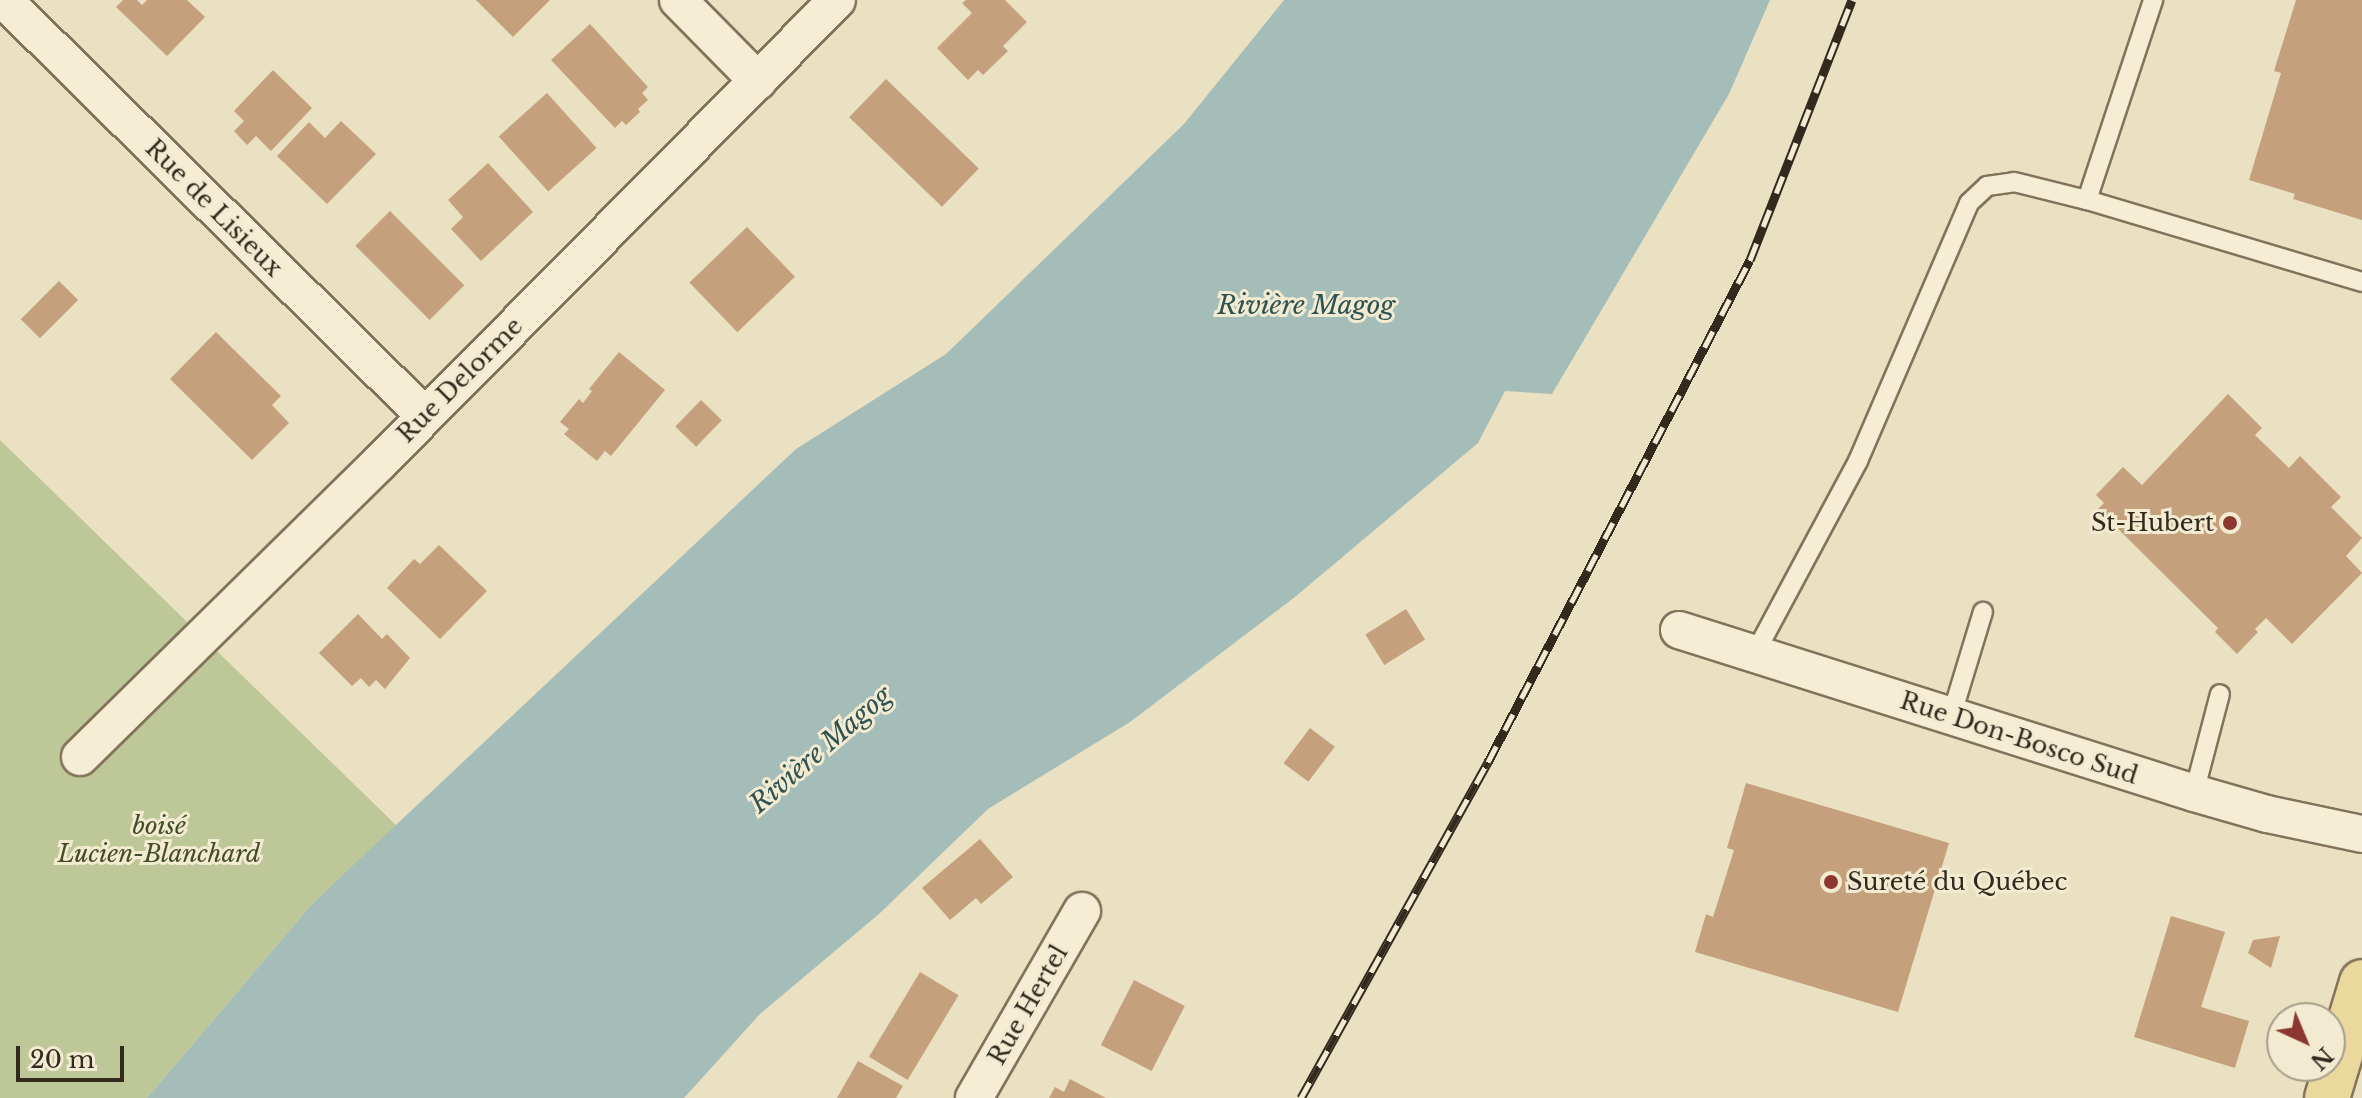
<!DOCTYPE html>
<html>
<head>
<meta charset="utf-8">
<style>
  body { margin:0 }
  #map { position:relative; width:2362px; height:1098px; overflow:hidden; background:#eae1c3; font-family:"Libre Baskerville",serif }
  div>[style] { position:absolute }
  .green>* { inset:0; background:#bec798 }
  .water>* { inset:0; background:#a5bdb8 }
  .building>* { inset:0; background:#c5a07c; transform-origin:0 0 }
  .roads { filter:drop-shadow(2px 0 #82735b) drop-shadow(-2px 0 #82735b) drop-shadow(0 2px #82735b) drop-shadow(0 -2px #82735b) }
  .service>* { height:18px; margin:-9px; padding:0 9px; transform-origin:9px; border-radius:9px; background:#f5eed5 }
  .minor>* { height:36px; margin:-18px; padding:0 18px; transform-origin:18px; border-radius:18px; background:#f5eed5 }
  .primary>* { height:44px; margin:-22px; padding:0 22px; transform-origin:22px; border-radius:22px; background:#ead89d }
  .rail>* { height:9px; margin-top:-4.5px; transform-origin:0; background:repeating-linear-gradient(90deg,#f2ebd2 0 18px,#332a1e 0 36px); box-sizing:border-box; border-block:2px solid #332a1e }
  .dots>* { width:22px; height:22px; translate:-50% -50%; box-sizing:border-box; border:4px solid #f2ebd2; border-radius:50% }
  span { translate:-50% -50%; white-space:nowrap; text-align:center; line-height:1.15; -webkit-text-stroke:6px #f2ebd2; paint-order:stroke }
  .street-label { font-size:24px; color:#332a1e }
  .poi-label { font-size:24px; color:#332a1e }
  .right { translate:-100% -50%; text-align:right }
  .left { translate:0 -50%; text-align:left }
  .park-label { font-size:24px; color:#414e26; font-style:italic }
  .water-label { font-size:26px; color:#2f5252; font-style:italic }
  .north { position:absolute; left:2266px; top:1002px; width:80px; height:80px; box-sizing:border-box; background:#f2ebd2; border:2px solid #a69e8a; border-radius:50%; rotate:136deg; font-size:22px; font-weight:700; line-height:32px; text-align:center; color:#332a1e }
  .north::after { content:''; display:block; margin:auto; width:28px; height:36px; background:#8c3730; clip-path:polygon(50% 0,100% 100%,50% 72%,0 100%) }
  .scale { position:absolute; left:16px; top:1046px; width:108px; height:36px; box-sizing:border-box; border:4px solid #332a1e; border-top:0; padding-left:10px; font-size:24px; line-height:28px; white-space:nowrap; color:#332a1e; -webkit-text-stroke:6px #f2ebd2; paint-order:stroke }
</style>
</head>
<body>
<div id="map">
  <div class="green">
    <div style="clip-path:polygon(0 440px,397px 826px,313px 903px,147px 1098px,0 1098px)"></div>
  </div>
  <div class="water">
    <div style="clip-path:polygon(1284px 0,1770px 0,1729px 94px,1552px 394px,1505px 391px,1478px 443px,1295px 597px,1130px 722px,988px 809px,879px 914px,760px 1014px,684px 1098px,147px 1098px,313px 903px,796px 449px,946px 354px,1184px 124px)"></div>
  </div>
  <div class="building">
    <div style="clip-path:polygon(123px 0,137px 0,142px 5px,147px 0,187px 0,205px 17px,167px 56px,116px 7px)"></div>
    <div style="clip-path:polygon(476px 0,550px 0,513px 37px)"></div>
    <div style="clip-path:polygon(966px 0,1005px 0,1027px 22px,1003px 46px,1008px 51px,983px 75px,978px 70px,968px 80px,937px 48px,972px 13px,962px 3px)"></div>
    <div style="clip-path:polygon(2296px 0,2362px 0,2362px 220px,2293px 199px,2295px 194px,2249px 180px,2281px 73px,2274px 71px)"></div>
    <div style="clip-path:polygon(590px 24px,648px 87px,642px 93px,648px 100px,638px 109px,640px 112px,626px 125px,622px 121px,615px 128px,551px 60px)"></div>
    <div style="clip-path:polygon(273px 70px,312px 108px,271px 151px,256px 136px,247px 145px,234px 131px,244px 121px,234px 111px)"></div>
    <div style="left:886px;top:79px;width:129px;height:53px;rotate:44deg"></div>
    <div style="left:547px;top:93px;width:74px;height:65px;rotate:48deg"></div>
    <div style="clip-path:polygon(341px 121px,376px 154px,327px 204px,277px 156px,309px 122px,325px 138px)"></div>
    <div style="clip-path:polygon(488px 163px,533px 212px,481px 261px,451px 229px,463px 217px,448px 200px)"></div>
    <div style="left:390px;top:211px;width:105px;height:49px;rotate:45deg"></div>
    <div style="left:747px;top:227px;width:69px;height:80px;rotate:46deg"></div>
    <div style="left:59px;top:281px;width:27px;height:54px;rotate:45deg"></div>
    <div style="clip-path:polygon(216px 332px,281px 396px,272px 405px,289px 423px,252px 460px,170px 379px)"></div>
    <div style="clip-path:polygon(619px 352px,665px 390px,611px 456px,605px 451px,597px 461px,564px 434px,569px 429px,560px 422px,579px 399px,583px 403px,592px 391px,589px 389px)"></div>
    <div style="clip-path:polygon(2228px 394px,2262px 428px,2255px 435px,2289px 468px,2300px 456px,2341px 497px,2331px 507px,2362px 538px,2346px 556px,2362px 573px,2292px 644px,2266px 618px,2255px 629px,2258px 632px,2237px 654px,2215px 632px,2218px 628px,2098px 509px,2104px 503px,2096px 495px,2123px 467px,2142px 485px)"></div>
    <div style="left:701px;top:400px;width:29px;height:37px;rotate:44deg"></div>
    <div style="clip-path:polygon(439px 545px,487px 591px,440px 639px,387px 588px,414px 559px,420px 564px)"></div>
    <div style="left:1406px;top:609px;width:36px;height:48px;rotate:58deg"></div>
    <div style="clip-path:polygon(358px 614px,382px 639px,387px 634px,410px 658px,385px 689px,376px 680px,369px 687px,361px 678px,352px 686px,319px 653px)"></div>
    <div style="left:1310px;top:728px;width:31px;height:44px;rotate:37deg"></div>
    <div style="clip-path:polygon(1746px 783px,1949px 843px,1898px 1012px,1695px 952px,1706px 914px,1713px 917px,1734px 850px,1727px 848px)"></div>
    <div style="clip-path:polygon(980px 839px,1013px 877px,981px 904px,976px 898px,950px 920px,922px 888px)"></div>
    <div style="clip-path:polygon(2171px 916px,2225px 932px,2201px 1007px,2249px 1021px,2235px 1068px,2134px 1037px)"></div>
    <div style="clip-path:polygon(2280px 936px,2271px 968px,2248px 953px,2253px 940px)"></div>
    <div style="left:920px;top:972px;width:45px;height:99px;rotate:31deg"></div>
    <div style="left:1134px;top:980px;width:57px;height:73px;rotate:27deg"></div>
    <div style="clip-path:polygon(858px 1061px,903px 1086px,896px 1098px,837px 1098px)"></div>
    <div style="clip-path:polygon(1070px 1079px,1106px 1098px,1049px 1098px,1055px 1087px,1064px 1092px)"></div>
  </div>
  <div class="roads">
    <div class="service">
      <div style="left:2087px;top:200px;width:211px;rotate:-71.7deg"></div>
      <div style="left:1754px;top:655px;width:220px;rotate:-61.8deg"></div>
      <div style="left:1858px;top:461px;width:281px;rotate:-66.7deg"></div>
      <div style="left:1969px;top:203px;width:25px;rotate:-43deg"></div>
      <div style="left:1987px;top:186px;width:27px;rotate:-8deg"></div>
      <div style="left:2014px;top:182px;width:75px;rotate:13.9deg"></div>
      <div style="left:2087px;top:200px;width:287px;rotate:16.6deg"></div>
      <div style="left:1951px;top:717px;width:110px;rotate:-73.1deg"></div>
      <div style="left:2194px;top:793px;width:102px;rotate:-75.3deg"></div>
    </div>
    <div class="minor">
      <div style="left:4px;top:0;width:592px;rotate:44.66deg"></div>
      <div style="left:678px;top:0;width:114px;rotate:45.4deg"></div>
      <div style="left:1679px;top:630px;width:540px;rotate:17.56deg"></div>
      <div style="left:2194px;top:793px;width:76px;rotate:16deg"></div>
      <div style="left:2267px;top:814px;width:97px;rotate:11.9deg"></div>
      <div style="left:80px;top:757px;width:419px;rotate:-44.5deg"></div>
      <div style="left:379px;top:463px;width:651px;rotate:-45.31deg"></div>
      <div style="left:974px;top:1098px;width:216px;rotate:-60deg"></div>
    </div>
    <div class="primary">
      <div style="left:2327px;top:1098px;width:121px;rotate:-73.2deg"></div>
    </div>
  </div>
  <div class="rail">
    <div style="left:1301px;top:1098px;width:385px;rotate:-60.9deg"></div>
    <div style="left:1488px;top:762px;width:566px;rotate:-62.44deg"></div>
    <div style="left:1750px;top:260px;width:279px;rotate:-68.6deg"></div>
  </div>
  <div class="dots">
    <div style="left:2230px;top:523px;background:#8c3730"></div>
    <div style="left:1831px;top:882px;background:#8c3730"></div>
  </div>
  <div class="street-label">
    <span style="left:214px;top:208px;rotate:45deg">Rue de Lisieux</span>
    <span style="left:460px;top:380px;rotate:-45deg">Rue Delorme</span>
    <span style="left:2019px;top:738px;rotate:18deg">Rue Don-Bosco Sud</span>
    <span style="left:1028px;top:1005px;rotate:-60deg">Rue Hertel</span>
  </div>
  <div class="poi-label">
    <span class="right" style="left:2214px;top:523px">St-Hubert</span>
    <span class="left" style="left:1847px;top:882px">Sureté du Québec</span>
  </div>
  <div class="park-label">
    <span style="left:159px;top:840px">boisé<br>Lucien-Blanchard</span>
  </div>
  <div class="water-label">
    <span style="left:1306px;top:306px">Rivière Magog</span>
    <span style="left:821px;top:750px;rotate:-41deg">Rivière Magog</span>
  </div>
  <div class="north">N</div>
  <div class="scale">20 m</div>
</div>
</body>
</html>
